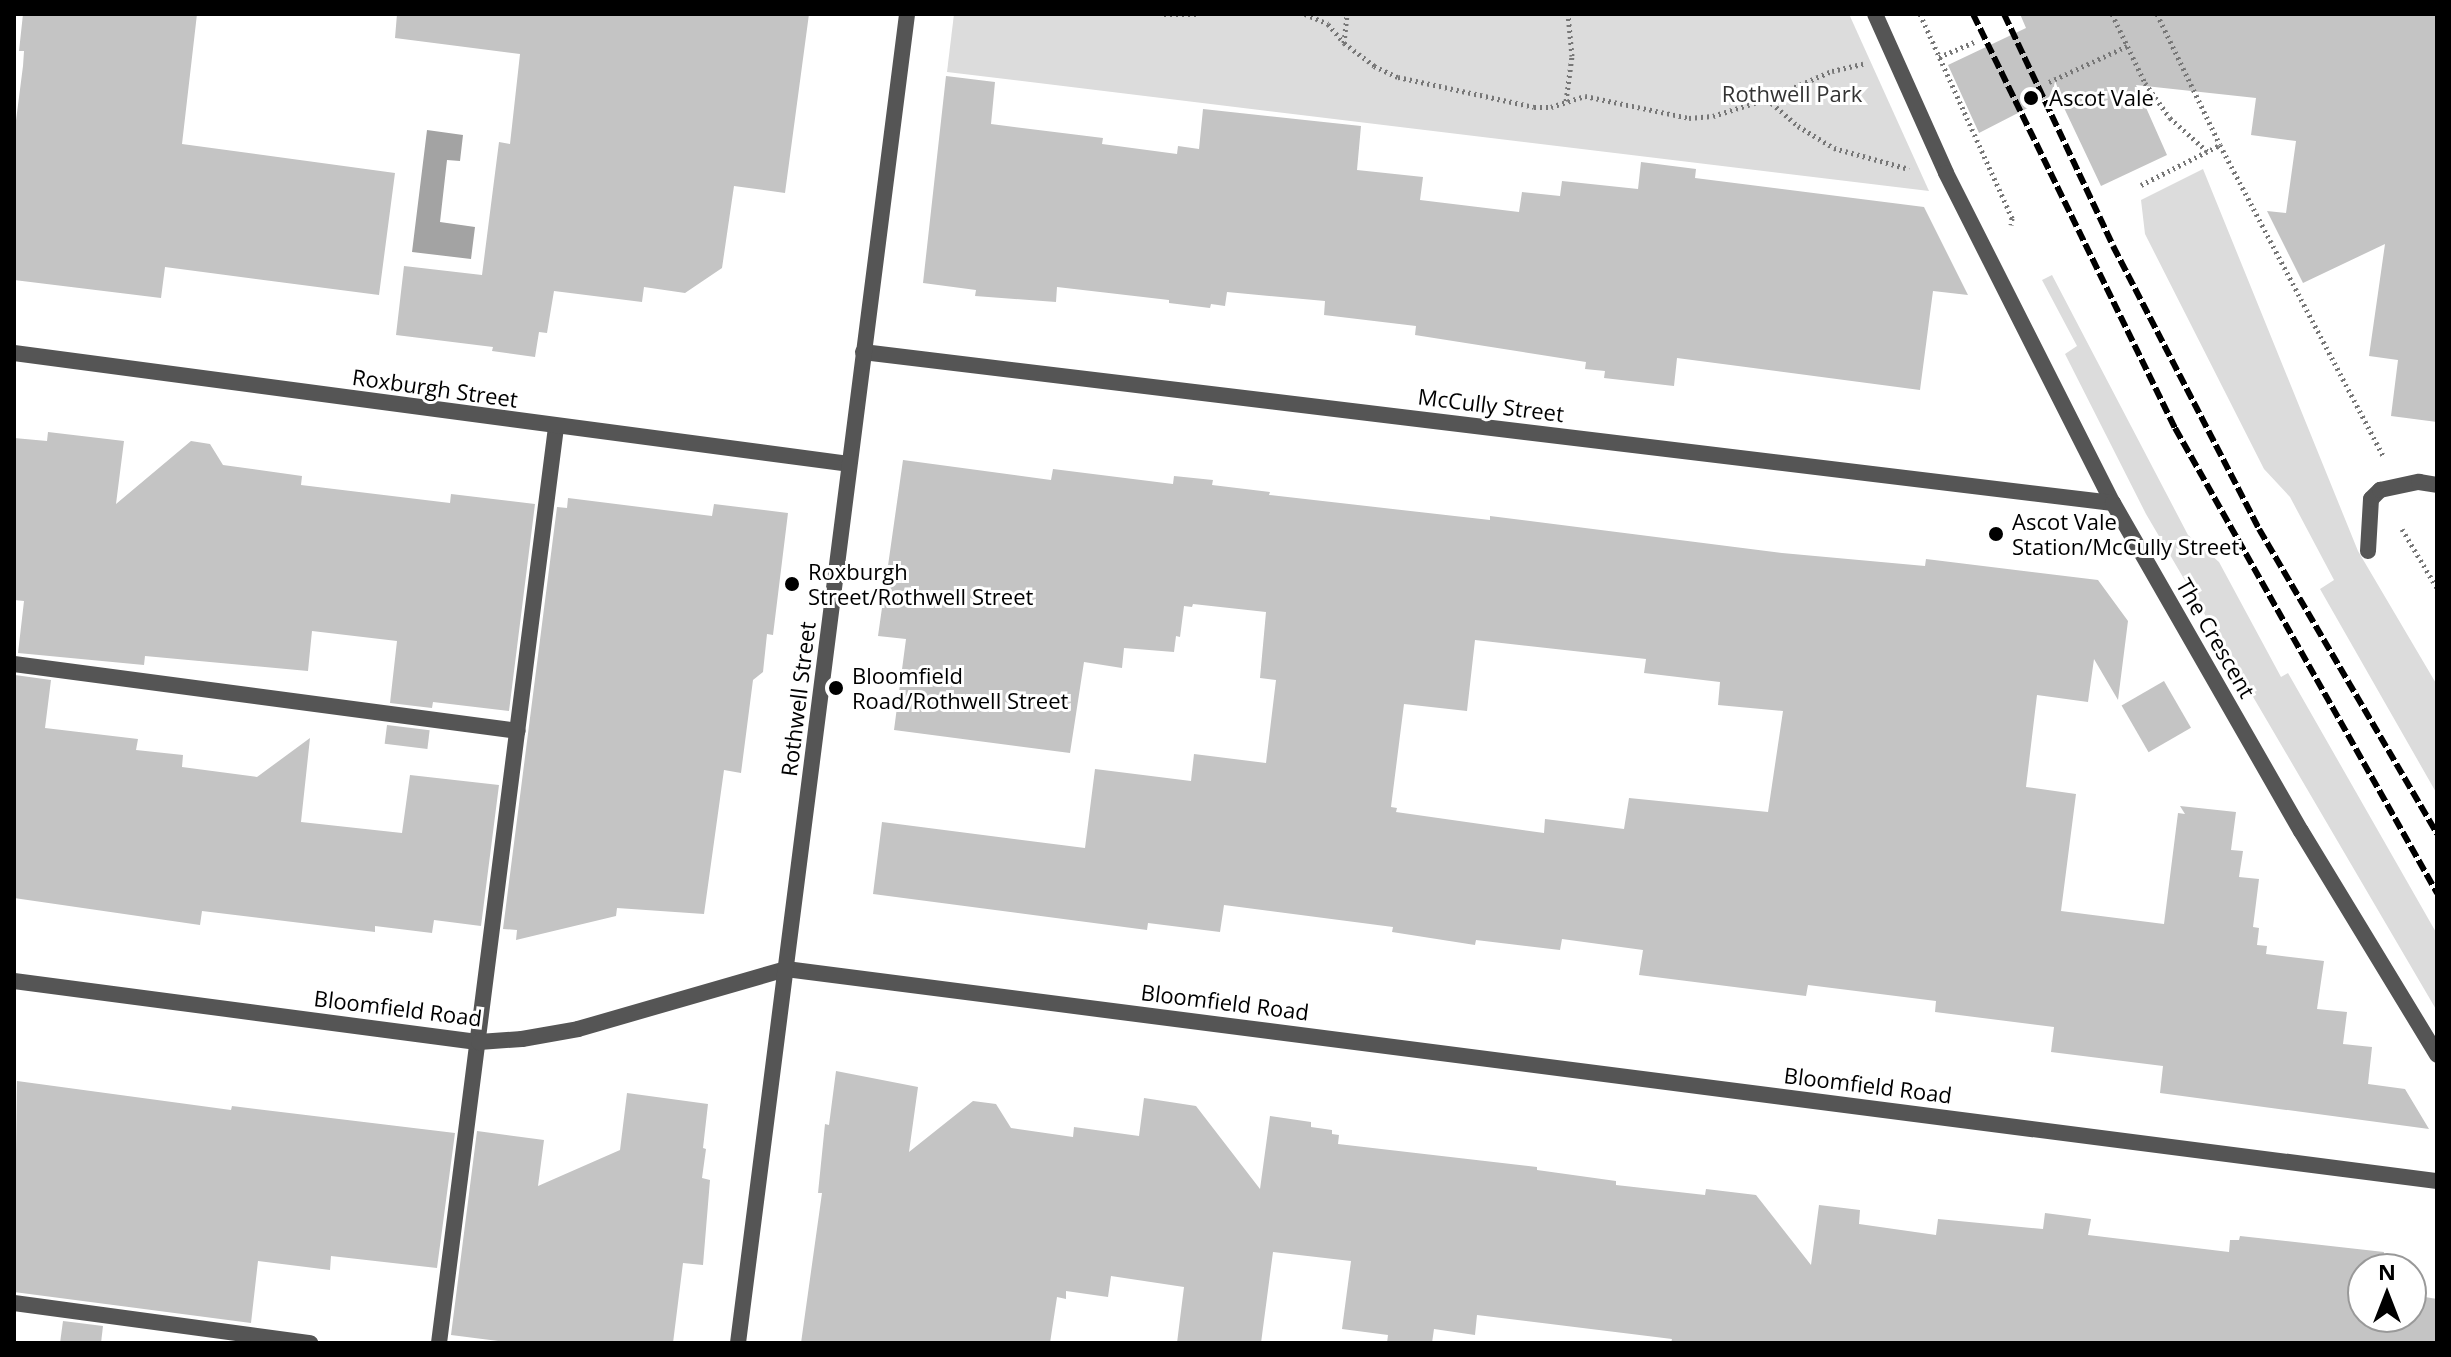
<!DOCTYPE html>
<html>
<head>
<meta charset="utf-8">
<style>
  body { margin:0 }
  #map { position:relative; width:2451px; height:1357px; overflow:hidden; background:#fff; font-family:"Open Sans",sans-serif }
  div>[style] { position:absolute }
  .green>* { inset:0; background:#dcdcdc }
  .water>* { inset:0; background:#a3a3a3 }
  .building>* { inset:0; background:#c4c4c4; transform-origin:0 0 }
  .path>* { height:5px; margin-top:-2.5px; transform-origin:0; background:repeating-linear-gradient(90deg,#777 0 2px,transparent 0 6px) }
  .lane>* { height:16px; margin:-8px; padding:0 8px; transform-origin:8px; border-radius:8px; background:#555 }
  .street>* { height:16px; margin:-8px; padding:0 8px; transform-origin:8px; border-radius:8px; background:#555 }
  .rail>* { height:6px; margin-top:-3px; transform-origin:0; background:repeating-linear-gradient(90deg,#000 0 12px,transparent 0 16px) }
  .dots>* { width:22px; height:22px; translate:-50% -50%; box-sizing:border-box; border:4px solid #fff; border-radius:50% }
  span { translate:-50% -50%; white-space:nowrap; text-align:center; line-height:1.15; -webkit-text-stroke:6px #fff; paint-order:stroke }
  .park-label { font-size:22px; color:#333 }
  .poi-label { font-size:22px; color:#000 }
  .left { translate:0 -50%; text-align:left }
  .street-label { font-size:22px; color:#000 }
  .frame { position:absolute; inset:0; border:16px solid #000; pointer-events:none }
  .north { position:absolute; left:2347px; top:1253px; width:80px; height:80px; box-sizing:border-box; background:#fff; border:2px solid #999; border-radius:50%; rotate:0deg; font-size:22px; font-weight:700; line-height:32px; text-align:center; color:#000 }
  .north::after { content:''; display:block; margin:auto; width:28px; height:36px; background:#000; clip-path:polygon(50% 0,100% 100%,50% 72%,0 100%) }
</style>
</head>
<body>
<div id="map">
  <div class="green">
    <div style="clip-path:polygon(954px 14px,1849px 14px,1929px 191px,947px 72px)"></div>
    <div style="clip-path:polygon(2203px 169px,2358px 551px,2437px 685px,2437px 794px,2320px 589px,2334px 580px,2290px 497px,2264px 469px,2145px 234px,2141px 200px)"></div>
    <div style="clip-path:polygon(2052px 275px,2188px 535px,2219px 562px,2281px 677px,2288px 673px,2437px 934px,2437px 1011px,2146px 514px,2065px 354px,2077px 346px,2042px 280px)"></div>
  </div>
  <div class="water">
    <div style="clip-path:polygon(427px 130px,463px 135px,460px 161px,447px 160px,440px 222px,475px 227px,471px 259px,412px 252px)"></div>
  </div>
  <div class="building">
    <div style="clip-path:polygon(23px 14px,197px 14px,182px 144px,395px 173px,379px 295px,165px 267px,161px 298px,14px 280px,14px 136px,23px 66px,24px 51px,19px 51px)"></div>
    <div style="clip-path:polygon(397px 14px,809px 14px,785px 193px,734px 186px,722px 268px,685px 293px,644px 287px,642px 302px,554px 291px,547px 333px,539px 332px,535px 357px,492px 351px,493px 347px,396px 335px,404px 266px,482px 275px,499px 142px,510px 144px,520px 54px,395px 38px)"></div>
    <div style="clip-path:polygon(2020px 14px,2437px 14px,2437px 422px,2391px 416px,2398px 360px,2369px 356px,2385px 244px,2303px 283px,2267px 211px,2286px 213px,2296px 141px,2251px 135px,2256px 98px,2136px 85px,2167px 155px,2101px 186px,2057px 93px,1979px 133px,1948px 65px,2026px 28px)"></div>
    <div style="clip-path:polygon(946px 76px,995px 82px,991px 124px,1103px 138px,1102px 144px,1177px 154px,1178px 146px,1199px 149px,1203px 109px,1361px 126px,1357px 170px,1423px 177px,1420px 200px,1519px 212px,1522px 192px,1560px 196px,1562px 181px,1638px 189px,1641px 162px,1696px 169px,1695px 178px,1924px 207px,1968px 295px,1933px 291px,1920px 390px,1677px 358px,1674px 386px,1604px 378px,1605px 371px,1585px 369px,1586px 362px,1415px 335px,1416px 326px,1324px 315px,1325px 301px,1227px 292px,1225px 306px,1211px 304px,1210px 308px,1169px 303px,1169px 300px,1057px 287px,1056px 302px,975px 296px,976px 290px,923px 283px)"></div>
    <div style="clip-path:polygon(48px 432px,124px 441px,116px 504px,191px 441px,210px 444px,223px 465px,302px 476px,301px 485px,450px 503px,451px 494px,535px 504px,509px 711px,433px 702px,432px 708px,390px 703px,397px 641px,312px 631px,308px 671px,145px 656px,144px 665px,18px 653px,24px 601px,14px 600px,14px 438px,47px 441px)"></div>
    <div style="clip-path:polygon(evenodd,903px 460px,1051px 480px,1053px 469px,1173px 484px,1174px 476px,1213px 480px,1212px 485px,1270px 492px,1269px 495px,1490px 520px,1490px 516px,1782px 553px,1925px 566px,1926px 559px,2098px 580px,2128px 621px,2118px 700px,2094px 659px,2088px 702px,2037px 695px,2026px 787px,2076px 794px,2061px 911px,2164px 924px,2178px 813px,2185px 814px,2180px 806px,2236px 812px,2231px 850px,2243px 851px,2239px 877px,2259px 879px,2253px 927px,2259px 928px,2257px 945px,2267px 946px,2266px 954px,2324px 961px,2317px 1009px,2347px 1012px,2343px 1044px,2372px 1047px,2368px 1084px,2405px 1089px,2429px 1129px,2160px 1093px,2163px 1066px,2051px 1052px,2054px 1027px,1935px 1012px,1936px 1001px,1808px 985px,1806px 996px,1639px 975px,1643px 950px,1562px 939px,1560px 950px,1476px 940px,1475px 945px,1392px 932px,1393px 927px,1224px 905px,1220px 932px,1148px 923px,1147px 930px,873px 894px,882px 822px,1085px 848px,1095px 769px,1191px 781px,1194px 754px,1266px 763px,1276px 680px,1260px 678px,1266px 612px,1193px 604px,1192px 607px,1184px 606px,1180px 637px,1176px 636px,1174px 652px,1124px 648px,1122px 668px,1084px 662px,1070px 753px,894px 730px,906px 639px,878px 636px,903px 460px,1475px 640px,1646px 659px,1644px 673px,1720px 682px,1718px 705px,1783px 711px,1768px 812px,1629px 798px,1624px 829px,1545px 819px,1544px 833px,1396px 812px,1397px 808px,1391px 807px,1404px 704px,1467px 711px,1475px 640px)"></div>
    <div style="clip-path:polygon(568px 498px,712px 516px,714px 504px,788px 513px,773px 635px,767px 634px,763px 672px,753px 680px,741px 773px,724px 770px,704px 914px,617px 908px,616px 916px,516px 940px,517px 930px,503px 929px,557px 507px,567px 508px)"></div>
    <div style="clip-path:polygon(15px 675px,51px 680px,45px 728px,138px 739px,136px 750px,183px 755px,182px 767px,257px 777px,310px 738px,301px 822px,402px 833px,410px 775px,499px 785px,481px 926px,434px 920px,432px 933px,375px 926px,375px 932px,202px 911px,200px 925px,14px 898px)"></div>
    <div style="left:2164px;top:681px;width:54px;height:49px;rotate:60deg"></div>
    <div style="left:387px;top:725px;width:43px;height:19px;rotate:7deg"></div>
    <div style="clip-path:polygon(836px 1071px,918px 1087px,909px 1152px,973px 1101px,996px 1104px,1011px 1128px,1073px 1137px,1074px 1127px,1139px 1136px,1144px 1098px,1196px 1106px,1260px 1189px,1270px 1116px,1311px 1122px,1311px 1127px,1332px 1130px,1332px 1134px,1339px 1135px,1338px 1144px,1537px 1167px,1537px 1170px,1616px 1181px,1616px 1185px,1705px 1195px,1706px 1189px,1756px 1195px,1811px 1265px,1819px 1205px,1860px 1210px,1859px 1224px,1936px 1235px,1938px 1219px,2043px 1229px,2045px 1213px,2091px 1219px,2088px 1235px,2229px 1252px,2230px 1240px,2239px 1240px,2240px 1236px,2384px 1252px,2382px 1269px,2363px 1269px,2363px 1317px,2411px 1317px,2411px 1291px,2419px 1292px,2419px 1296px,2437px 1299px,2437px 1343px,1671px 1343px,1672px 1339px,1477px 1315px,1475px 1335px,1434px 1329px,1432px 1343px,1387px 1343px,1388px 1335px,1342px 1329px,1351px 1261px,1273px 1252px,1261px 1343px,1177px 1343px,1184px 1287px,1111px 1276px,1108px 1297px,1066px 1291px,1066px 1299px,1057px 1297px,1050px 1343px,801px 1343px,822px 1193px,818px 1193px,825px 1124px,829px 1125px)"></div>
    <div style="clip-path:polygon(17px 1081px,231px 1110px,232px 1106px,455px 1133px,437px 1268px,331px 1256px,330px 1270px,258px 1261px,251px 1323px,14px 1292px)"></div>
    <div style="clip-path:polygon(627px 1093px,708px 1104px,703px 1148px,706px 1149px,702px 1178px,710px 1180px,703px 1265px,683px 1263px,673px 1343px,514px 1343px,451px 1335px,477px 1131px,544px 1140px,538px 1186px,620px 1150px)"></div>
    <div style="clip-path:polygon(63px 1321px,103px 1326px,101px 1343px,60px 1343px)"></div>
  </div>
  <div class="path">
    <div style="left:1164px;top:14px;width:32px"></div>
    <div style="left:1305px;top:14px;width:25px;rotate:23deg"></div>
    <div style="left:1328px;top:24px;width:25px;rotate:50deg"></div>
    <div style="left:1344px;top:43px;width:38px;rotate:37deg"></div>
    <div style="left:1374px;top:66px;width:26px;rotate:25deg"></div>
    <div style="left:1398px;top:77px;width:139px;rotate:12.4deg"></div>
    <div style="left:1534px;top:107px;width:17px"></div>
    <div style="left:1551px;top:107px;width:36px;rotate:-18deg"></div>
    <div style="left:1585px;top:96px;width:106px;rotate:11.9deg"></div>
    <div style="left:1689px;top:118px;width:24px;rotate:-5deg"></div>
    <div style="left:1713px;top:116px;width:57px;rotate:-17.5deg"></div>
    <div style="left:1767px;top:99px;width:41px;rotate:41.1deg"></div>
    <div style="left:1798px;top:126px;width:42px;rotate:31.4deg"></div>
    <div style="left:1834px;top:148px;width:78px;rotate:15.6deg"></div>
    <div style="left:1920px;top:14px;width:224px;rotate:65.7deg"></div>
    <div style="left:2012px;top:218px;width:7px;rotate:98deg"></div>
    <div style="left:2112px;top:14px;width:76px;rotate:64.4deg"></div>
    <div style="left:2145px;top:83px;width:43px;rotate:54.5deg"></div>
    <div style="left:2170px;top:118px;width:50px;rotate:41.7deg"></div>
    <div style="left:2157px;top:14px;width:145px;rotate:64.3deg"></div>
    <div style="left:2220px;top:145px;width:351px;rotate:62.3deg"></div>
    <div style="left:1344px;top:43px;width:29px;rotate:-84deg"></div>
    <div style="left:1939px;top:57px;width:38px;rotate:-23deg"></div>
    <div style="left:2049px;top:82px;width:86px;rotate:-24.8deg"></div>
    <div style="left:1767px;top:99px;width:71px;rotate:-23.3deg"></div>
    <div style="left:1832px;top:71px;width:32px;rotate:-13deg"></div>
    <div style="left:1566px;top:101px;width:45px;rotate:-82.4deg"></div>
    <div style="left:1572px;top:56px;width:42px;rotate:-95.4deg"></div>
    <div style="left:2141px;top:185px;width:89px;rotate:-26.9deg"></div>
    <div style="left:2402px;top:529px;width:69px;rotate:59.3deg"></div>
  </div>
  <div class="lane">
    <div style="left:1875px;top:14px;width:174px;rotate:65.9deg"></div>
    <div style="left:1946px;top:173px;width:370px;rotate:63.2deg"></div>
    <div style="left:14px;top:664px;width:508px;rotate:7.57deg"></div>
    <div style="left:14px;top:1303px;width:299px;rotate:7.7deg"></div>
    <div style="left:439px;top:1343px;width:923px;rotate:-82.72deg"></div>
  </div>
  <div class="street">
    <div style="left:863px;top:352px;width:1259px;rotate:6.89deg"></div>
    <div style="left:2113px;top:503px;width:378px;rotate:60.2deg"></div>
    <div style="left:2301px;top:831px;width:262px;rotate:58.7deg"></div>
    <div style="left:14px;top:353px;width:842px;rotate:7.57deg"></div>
    <div style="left:2368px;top:551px;width:52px;rotate:-86.7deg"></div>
    <div style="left:2371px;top:499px;width:13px;rotate:-45deg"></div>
    <div style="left:2380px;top:490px;width:40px;rotate:-12deg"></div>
    <div style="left:2419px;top:482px;width:18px;rotate:9deg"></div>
    <div style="left:14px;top:981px;width:469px;rotate:7.5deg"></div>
    <div style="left:479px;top:1042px;width:43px;rotate:-4deg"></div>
    <div style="left:522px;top:1039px;width:57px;rotate:-10.1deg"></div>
    <div style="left:578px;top:1029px;width:216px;rotate:-16.1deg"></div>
    <div style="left:786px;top:969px;width:1665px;rotate:7.32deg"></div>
    <div style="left:738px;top:1343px;width:1340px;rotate:-82.75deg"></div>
  </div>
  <div class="rail">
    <div style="left:1973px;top:14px;width:461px;rotate:64deg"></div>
    <div style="left:2175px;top:428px;width:534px;rotate:60.6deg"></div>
    <div style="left:2004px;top:14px;width:256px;rotate:64.8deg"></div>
    <div style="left:2113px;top:246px;width:318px;rotate:62.7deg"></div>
    <div style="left:2259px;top:529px;width:353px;rotate:59.7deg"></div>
  </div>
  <div class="dots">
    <div style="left:2031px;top:98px;background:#000"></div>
    <div style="left:1996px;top:534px;background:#000"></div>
    <div style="left:792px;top:584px;background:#000"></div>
    <div style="left:836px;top:688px;background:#000"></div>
  </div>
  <div class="park-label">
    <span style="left:1792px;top:94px">Rothwell Park</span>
  </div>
  <div class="poi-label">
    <span class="left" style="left:2049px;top:98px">Ascot Vale</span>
    <span class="left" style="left:2012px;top:534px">Ascot Vale<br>Station/McCully Street</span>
    <span class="left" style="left:808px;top:584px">Roxburgh<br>Street/Rothwell Street</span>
    <span class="left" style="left:852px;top:688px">Bloomfield<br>Road/Rothwell Street</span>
  </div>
  <div class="street-label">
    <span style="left:435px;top:388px;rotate:8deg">Roxburgh Street</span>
    <span style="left:1491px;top:405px;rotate:7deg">McCully Street</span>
    <span style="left:2216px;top:638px;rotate:60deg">The Crescent</span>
    <span style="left:798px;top:699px;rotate:-83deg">Rothwell Street</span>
    <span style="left:1225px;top:1002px;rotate:7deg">Bloomfield Road</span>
    <span style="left:398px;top:1008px;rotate:7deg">Bloomfield Road</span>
    <span style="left:1868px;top:1085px;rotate:7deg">Bloomfield Road</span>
  </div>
  <div class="frame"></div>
  <div class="north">N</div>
</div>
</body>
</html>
